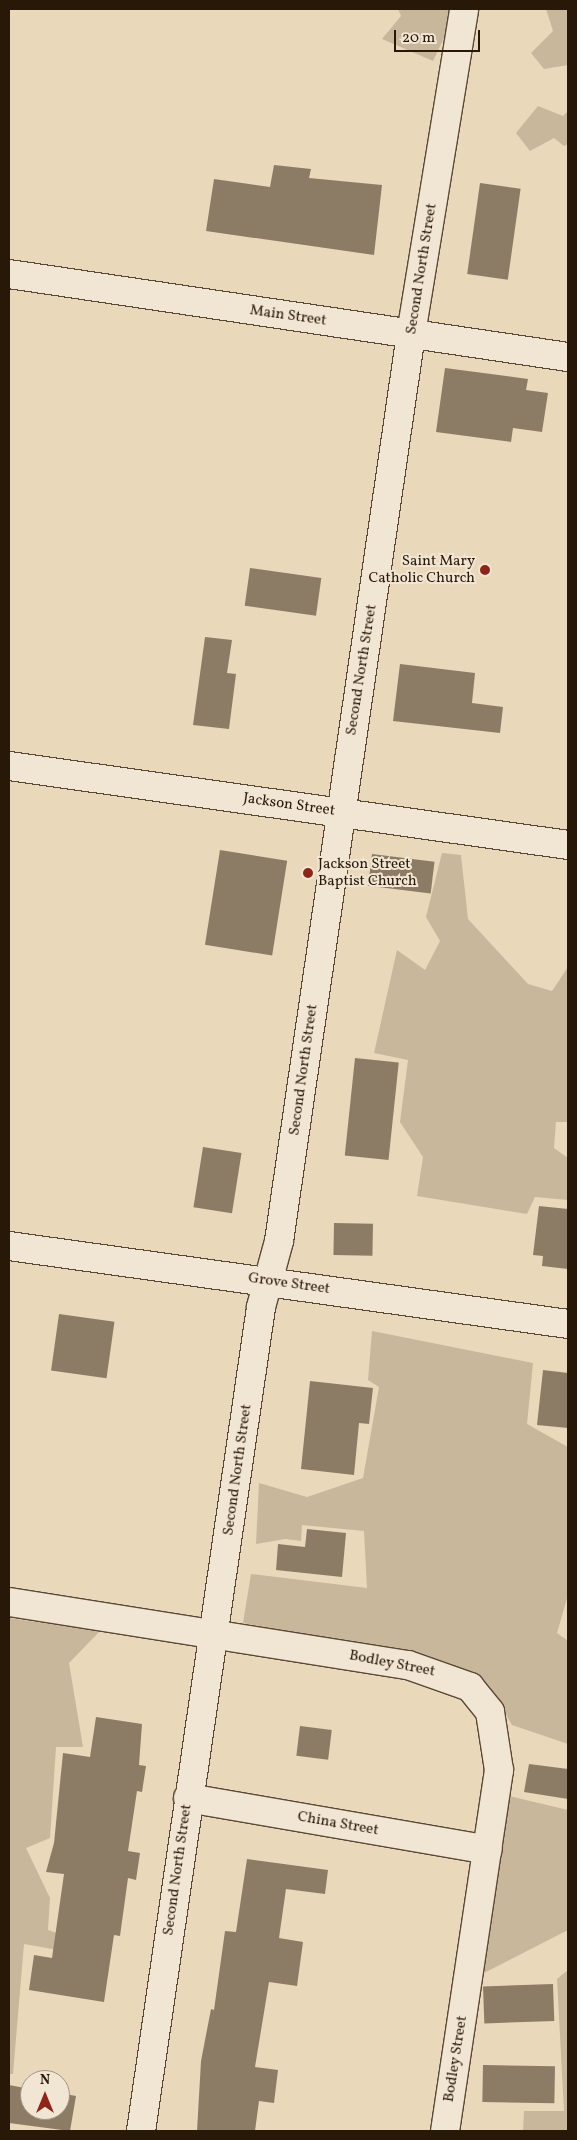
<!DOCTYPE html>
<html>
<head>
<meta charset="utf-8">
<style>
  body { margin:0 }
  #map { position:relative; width:577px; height:2140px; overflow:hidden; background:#ead8bb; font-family:Vollkorn,serif }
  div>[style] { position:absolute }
  .green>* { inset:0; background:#c9b79c }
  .building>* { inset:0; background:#8d7c65; transform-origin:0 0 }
  .roads { filter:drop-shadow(1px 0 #584834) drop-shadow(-1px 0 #584834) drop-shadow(0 1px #584834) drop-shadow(0 -1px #584834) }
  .street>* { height:28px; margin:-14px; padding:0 14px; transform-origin:14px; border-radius:14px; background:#f1e6d3 }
  .dots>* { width:14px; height:14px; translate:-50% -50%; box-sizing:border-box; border:2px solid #f1e6d3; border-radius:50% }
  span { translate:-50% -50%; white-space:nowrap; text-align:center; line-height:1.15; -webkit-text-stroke:4px #f1e6d3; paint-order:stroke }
  .street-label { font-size:15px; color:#281807 }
  .poi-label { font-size:15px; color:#281807 }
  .right { translate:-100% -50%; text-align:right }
  .left { translate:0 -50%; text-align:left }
  .frame { position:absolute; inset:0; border:10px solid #281807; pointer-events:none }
  .north { position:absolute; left:20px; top:2070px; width:50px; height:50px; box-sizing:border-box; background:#f1e6d3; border:1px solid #a19481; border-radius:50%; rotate:0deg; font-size:14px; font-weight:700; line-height:20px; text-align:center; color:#281807 }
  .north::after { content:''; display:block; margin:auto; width:18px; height:22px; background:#8f2418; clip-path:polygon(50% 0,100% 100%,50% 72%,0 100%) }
  .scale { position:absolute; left:394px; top:30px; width:86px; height:22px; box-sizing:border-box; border:2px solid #281807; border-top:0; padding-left:6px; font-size:15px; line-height:18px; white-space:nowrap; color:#281807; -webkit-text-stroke:4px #f1e6d3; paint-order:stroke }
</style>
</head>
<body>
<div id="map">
  <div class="green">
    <div style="clip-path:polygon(398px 9px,458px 9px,433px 61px,382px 39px,401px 16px)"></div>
    <div style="clip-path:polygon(546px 9px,568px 9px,568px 65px,544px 69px,531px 53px,553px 31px)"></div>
    <div style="clip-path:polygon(538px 106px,563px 116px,568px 111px,568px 144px,564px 146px,554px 138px,530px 151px,516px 133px)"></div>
    <div style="clip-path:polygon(442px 853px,461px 855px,468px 919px,528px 984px,552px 991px,568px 967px,568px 1122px,556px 1122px,554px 1148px,568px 1158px,568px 1200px,535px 1197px,527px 1214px,417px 1196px,423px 1157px,400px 1122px,408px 1060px,374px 1053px,397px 950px,425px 970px,440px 941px,426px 917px)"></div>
    <div style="clip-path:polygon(372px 1331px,533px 1363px,527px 1424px,568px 1447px,568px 1595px,557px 1633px,568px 1641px,568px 1744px,512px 1725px,496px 1697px,471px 1676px,395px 1652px,243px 1623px,251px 1574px,367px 1588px,364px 1531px,302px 1525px,301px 1541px,285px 1539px,256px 1544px,259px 1483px,307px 1497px,363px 1478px,379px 1387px,368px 1380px)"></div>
    <div style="clip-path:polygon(9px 1618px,100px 1631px,69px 1663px,83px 1747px,56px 1747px,50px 1838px,26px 1848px,50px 1898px,48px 1930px,62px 1935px,58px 1950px,24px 1944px,13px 2074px,9px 2074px)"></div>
    <div style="clip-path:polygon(509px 1796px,568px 1810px,568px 1930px,480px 1975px)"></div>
    <div style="clip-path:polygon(568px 1970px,568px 2131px,523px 2131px,524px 2111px,564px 2111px,557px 1979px)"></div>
  </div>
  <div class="building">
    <div style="clip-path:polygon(274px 165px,311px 169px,309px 178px,382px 185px,374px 255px,206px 231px,214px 179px,270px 187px)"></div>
    <div style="left:480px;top:183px;width:41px;height:92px;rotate:8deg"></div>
    <div style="clip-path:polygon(445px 368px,528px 379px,526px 390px,548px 393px,542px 432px,513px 428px,511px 442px,436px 432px)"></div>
    <div style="left:250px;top:568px;width:72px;height:38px;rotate:8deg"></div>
    <div style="clip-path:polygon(205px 637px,232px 640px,227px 673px,236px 674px,229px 729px,193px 725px)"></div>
    <div style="clip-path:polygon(400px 664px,475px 673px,472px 703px,503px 707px,500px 733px,393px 721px)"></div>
    <div style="left:220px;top:850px;width:68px;height:96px;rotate:9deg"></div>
    <div style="left:372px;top:854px;width:63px;height:32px;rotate:7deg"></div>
    <div style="left:355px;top:1058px;width:44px;height:98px;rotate:6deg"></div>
    <div style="left:203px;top:1147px;width:39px;height:61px;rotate:9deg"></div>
    <div style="clip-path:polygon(539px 1206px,568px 1209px,568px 1269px,542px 1266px,543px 1256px,533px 1255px)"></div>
    <div style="left:334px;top:1223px;width:39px;height:32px;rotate:1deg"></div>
    <div style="left:59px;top:1314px;width:56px;height:57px;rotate:8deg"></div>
    <div style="clip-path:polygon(543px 1370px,568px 1373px,568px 1428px,537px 1425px)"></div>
    <div style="clip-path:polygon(310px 1381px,373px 1388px,369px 1424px,359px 1423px,354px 1475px,301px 1469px)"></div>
    <div style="clip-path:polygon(307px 1529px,346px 1533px,342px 1577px,276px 1570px,278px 1544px,305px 1547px)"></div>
    <div style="clip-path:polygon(96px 1717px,142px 1724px,139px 1765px,146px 1766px,142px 1792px,137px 1791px,128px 1851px,140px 1853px,136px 1880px,128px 1878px,120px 1936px,114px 1935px,104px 2002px,29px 1990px,34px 1955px,52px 1958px,64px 1874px,46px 1872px,54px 1843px,63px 1753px,90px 1757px)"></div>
    <div style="left:300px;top:1726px;width:32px;height:30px;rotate:7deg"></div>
    <div style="clip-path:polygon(529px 1764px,568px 1769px,568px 1799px,524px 1792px)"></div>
    <div style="clip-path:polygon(247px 1859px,328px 1870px,325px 1894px,286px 1889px,279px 1938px,303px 1942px,297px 1986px,269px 1982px,255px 2067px,278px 2070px,274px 2103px,259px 2101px,255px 2131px,197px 2131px,201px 2061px,211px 2009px,214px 2010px,225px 1931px,236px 1932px)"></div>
    <div style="left:553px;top:1984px;width:37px;height:70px;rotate:88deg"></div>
    <div style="left:483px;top:2065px;width:72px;height:37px;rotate:1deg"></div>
    <div style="clip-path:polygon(9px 2085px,30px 2089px,30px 2110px,60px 2110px,60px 2093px,76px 2096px,70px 2131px,9px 2123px)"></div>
  </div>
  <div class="roads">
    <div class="street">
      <div style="left:9px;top:274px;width:565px;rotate:8.45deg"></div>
      <div style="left:9px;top:766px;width:565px;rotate:8.04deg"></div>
      <div style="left:9px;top:1246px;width:564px;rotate:7.94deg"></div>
      <div style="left:9px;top:1602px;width:404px;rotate:9deg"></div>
      <div style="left:408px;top:1665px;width:66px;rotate:19.5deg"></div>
      <div style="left:470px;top:1687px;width:32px;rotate:51deg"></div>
      <div style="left:490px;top:1712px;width:59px;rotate:81.2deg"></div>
      <div style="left:499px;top:1770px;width:365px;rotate:98.5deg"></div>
      <div style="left:188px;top:1798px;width:304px;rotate:9.8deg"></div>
      <div style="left:141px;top:2131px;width:833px;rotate:-81.71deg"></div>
      <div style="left:261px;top:1307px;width:68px;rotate:-74.7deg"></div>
      <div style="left:279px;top:1241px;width:917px;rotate:-81.72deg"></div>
      <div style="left:411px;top:334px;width:329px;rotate:-80.7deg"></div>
    </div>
  </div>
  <div class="dots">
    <div style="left:485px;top:570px;background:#8f2418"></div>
    <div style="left:308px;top:873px;background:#8f2418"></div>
  </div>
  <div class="street-label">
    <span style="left:422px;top:269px;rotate:-81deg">Second North Street</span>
    <span style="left:288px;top:316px;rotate:8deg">Main Street</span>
    <span style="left:362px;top:670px;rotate:-81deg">Second North Street</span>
    <span style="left:289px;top:805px;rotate:8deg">Jackson Street</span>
    <span style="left:304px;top:1070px;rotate:-82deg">Second North Street</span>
    <span style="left:289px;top:1284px;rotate:8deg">Grove Street</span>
    <span style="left:238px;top:1470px;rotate:-82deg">Second North Street</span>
    <span style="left:392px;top:1664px;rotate:11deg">Bodley Street</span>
    <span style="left:338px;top:1824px;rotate:10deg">China Street</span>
    <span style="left:178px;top:1870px;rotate:-82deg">Second North Street</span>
    <span style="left:456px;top:2059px;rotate:-81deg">Bodley Street</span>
  </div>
  <div class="poi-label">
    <span class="right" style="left:475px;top:570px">Saint Mary<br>Catholic Church</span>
    <span class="left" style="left:318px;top:873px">Jackson Street<br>Baptist Church</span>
  </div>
  <div class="frame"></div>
  <div class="north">N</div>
  <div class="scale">20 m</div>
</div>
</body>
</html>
